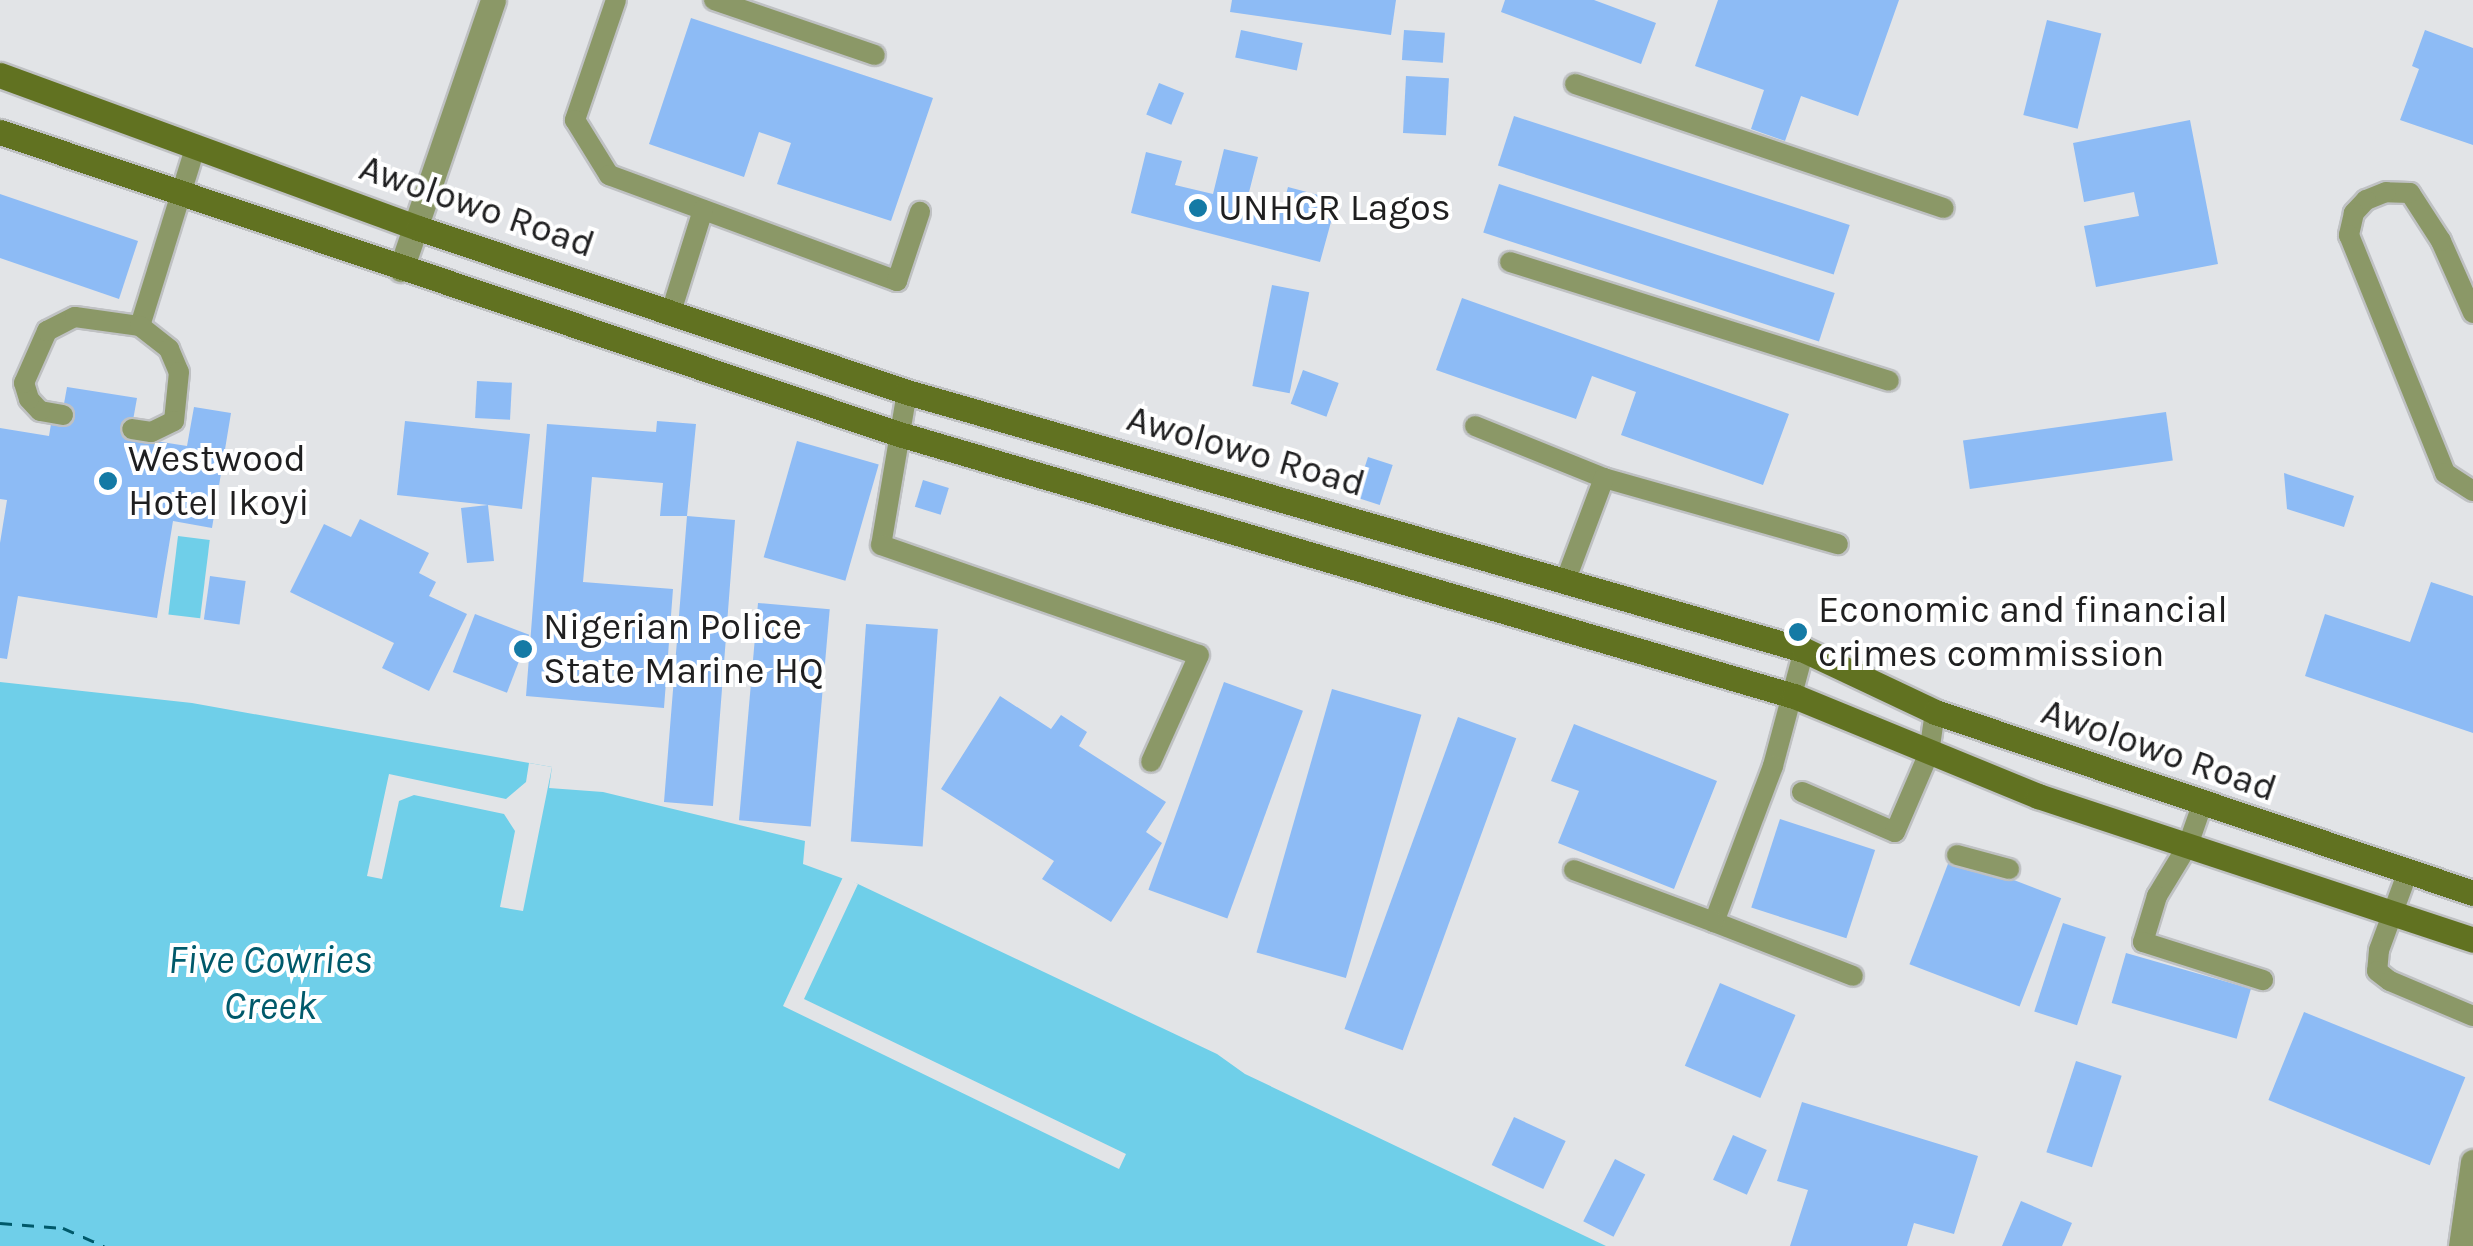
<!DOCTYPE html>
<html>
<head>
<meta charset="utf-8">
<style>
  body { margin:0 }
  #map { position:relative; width:2473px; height:1246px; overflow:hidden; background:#e2e4e7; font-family:Karla,sans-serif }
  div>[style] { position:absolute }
  .water>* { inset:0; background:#6fcfe9; transform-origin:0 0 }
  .pier>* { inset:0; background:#e2e4e7 }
  .ferry>* { height:2.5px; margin-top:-1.25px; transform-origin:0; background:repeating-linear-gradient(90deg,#00596a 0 12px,transparent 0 22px) }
  .building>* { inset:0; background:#8dbbf5; transform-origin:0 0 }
  .roads { filter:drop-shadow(2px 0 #bfc1c3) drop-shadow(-2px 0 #bfc1c3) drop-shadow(0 2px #bfc1c3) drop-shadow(0 -2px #bfc1c3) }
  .service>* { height:20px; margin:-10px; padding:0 10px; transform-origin:10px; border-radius:10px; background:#8b9867 }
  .minor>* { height:25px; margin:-12.5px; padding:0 12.5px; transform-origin:12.5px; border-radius:12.5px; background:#8b9867 }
  .tertiary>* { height:25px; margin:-12.5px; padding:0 12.5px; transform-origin:12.5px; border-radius:12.5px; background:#8b9867 }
  .secondary>* { height:25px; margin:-12.5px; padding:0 12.5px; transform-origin:12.5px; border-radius:12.5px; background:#617221 }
  .dots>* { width:28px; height:28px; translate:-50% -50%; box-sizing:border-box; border:5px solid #fff; border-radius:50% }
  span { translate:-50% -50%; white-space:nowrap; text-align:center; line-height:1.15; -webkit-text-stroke:8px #fff; paint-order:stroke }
  .street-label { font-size:38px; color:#1f1f20 }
  .poi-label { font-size:38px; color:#1f1f20 }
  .left { translate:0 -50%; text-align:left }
  .water-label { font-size:40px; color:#00596a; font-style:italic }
</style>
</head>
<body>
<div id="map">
  <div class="water">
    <div style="left:178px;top:536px;width:32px;height:79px;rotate:7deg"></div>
    <div style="clip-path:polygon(0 682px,192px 703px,552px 767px,549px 788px,603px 792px,805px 841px,803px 864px,858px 884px,1217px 1054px,1245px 1074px,1606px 1246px,0 1246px)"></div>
  </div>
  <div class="pier">
    <div style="clip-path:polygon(529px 763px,552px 767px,523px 911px,500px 907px,515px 831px,504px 814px,414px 795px,399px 801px,382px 879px,367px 876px,389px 774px,506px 799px,526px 782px)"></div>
    <div style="clip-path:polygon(843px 877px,858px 884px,804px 999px,1126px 1154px,1119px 1169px,783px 1006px)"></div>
  </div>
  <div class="ferry">
    <div style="left:0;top:1223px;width:63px;rotate:4.5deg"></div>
    <div style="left:63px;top:1228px;width:45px;rotate:23.7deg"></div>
  </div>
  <div class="building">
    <div style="clip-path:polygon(1232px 0,1396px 0,1391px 35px,1230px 12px)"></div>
    <div style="clip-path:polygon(1505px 0,1594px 0,1656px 23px,1641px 64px,1501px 12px)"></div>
    <div style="clip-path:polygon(1718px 0,1899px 0,1858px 116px,1801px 96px,1785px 141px,1751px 129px,1764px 90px,1695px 66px)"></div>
    <div style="clip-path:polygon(691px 18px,933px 98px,891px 221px,777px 184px,791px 143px,759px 132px,744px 177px,649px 144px)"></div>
    <div style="left:2047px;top:20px;width:56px;height:98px;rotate:14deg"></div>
    <div style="left:1241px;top:30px;width:63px;height:28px;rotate:12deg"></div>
    <div style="left:1404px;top:30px;width:41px;height:30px;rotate:4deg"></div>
    <div style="clip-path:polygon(2425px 30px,2473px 48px,2473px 145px,2400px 120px,2419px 69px,2412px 66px)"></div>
    <div style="left:1406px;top:76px;width:43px;height:57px;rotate:3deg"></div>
    <div style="left:1159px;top:83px;width:27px;height:34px;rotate:22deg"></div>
    <div style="left:1514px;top:116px;width:353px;height:52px;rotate:18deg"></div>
    <div style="clip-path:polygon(2190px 120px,2218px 264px,2096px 287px,2084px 226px,2139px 216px,2134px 192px,2084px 202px,2073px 143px)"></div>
    <div style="clip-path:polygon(1224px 149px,1258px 157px,1246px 204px,1281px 213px,1288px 187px,1337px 200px,1320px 262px,1131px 213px,1146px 152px,1182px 161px,1175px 185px,1213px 194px)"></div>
    <div style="left:1499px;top:184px;width:353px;height:51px;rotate:18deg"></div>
    <div style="clip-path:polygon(0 194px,138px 241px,119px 299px,0 258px)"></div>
    <div style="left:1272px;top:285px;width:38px;height:103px;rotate:11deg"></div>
    <div style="clip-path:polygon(1462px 298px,1789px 414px,1763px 485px,1621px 435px,1636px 392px,1592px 376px,1576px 419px,1436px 370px)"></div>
    <div style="left:1303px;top:370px;width:38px;height:36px;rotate:20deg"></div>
    <div style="left:477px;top:381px;width:35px;height:37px;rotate:3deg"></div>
    <div style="clip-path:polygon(67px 387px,137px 398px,130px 437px,187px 446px,194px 407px,231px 413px,212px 528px,173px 521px,157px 618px,18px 596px,7px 659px,0 658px,0 543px,7px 500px,0 499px,0 428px,49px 436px,51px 424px,60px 426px)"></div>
    <div style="left:2166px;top:412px;width:49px;height:205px;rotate:82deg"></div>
    <div style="clip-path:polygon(405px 421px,530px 434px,522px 509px,488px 505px,494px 561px,467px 563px,461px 508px,488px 505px,397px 495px)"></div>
    <div style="clip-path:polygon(657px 421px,696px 424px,687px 516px,735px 520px,713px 806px,664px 802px,687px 516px,660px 516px,663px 483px,592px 477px,583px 582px,673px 589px,664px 708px,526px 696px,547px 424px,656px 432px)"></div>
    <div style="left:797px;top:441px;width:85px;height:121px;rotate:16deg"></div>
    <div style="left:1368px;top:457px;width:26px;height:42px;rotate:18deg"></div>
    <div style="clip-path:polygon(2284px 473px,2354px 496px,2344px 527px,2287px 509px)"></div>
    <div style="left:923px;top:480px;width:27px;height:28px;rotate:17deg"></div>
    <div style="clip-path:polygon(360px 519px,429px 553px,419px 573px,436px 582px,429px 596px,467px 614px,429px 691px,382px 668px,394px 643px,290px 592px,324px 524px,351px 537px)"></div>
    <div style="left:210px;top:576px;width:36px;height:44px;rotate:8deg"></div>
    <div style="clip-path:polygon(2431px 582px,2473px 596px,2473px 733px,2305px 676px,2325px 614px,2410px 642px)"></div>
    <div style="left:758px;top:603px;width:72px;height:218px;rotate:5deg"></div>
    <div style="left:475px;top:614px;width:58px;height:62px;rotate:21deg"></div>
    <div style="left:866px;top:624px;width:72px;height:218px;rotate:4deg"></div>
    <div style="left:1224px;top:682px;width:84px;height:221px;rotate:20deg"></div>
    <div style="left:1332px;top:689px;width:93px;height:274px;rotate:16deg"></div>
    <div style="clip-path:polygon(1000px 696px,1051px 729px,1061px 715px,1087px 732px,1079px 746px,1166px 802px,1146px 832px,1162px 843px,1111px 922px,1042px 879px,1054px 861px,941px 789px)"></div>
    <div style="left:1458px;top:717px;width:62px;height:332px;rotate:20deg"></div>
    <div style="clip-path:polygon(1574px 724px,1717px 781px,1674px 889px,1558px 843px,1579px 791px,1551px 781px)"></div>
    <div style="left:1780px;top:819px;width:100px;height:93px;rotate:18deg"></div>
    <div style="left:1951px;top:856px;width:118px;height:116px;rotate:21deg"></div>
    <div style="left:2063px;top:923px;width:45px;height:93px;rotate:18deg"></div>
    <div style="left:2126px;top:953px;width:130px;height:52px;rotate:16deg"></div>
    <div style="left:1720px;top:983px;width:82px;height:90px;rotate:23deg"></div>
    <div style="left:2304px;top:1012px;width:174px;height:95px;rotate:22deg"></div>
    <div style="left:2076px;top:1061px;width:48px;height:96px;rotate:18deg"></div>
    <div style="clip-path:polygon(1802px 1102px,1978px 1156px,1954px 1234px,1914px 1223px,1907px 1246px,1790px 1246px,1808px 1190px,1777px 1181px)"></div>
    <div style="left:1514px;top:1117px;width:57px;height:53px;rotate:25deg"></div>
    <div style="left:1733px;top:1135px;width:37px;height:49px;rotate:24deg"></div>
    <div style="left:1615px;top:1159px;width:34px;height:70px;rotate:27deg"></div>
    <div style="clip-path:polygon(2021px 1201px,2072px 1223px,2062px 1246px,2002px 1246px)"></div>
  </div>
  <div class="roads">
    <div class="service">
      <div style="left:616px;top:0;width:127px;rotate:108.9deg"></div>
      <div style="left:575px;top:120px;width:65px;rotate:58.3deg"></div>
      <div style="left:609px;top:175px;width:307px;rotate:20.2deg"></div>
      <div style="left:897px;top:281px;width:73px;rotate:-71.6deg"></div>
      <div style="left:714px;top:0;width:170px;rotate:18.9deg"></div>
      <div style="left:1575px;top:84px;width:389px;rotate:18.6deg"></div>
      <div style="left:1510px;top:262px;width:397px;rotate:17.4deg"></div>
      <div style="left:671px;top:312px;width:107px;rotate:-72.6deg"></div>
      <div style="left:2473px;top:313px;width:79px;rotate:-114deg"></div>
      <div style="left:2441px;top:241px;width:57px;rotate:-122.9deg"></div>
      <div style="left:2410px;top:193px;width:24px;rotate:-178deg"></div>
      <div style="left:2386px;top:192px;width:22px;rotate:158deg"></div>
      <div style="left:2366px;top:200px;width:18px;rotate:133deg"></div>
      <div style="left:2354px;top:213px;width:23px;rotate:103deg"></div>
      <div style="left:2349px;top:235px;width:257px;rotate:68deg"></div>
      <div style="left:2445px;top:473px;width:33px;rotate:33deg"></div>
      <div style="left:140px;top:326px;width:189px;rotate:-72.8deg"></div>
      <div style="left:907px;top:392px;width:155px;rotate:99.6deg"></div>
      <div style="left:881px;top:545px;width:336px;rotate:19.1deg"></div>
      <div style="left:1199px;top:655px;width:117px;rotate:114.2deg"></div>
      <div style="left:63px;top:415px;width:23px;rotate:-170deg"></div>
      <div style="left:40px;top:411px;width:16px;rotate:-133deg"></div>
      <div style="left:29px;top:399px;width:17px;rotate:-107deg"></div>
      <div style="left:24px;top:383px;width:57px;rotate:-66.1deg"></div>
      <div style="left:47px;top:331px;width:31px;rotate:-27deg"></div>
      <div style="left:75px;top:317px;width:66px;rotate:7.9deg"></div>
      <div style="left:140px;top:326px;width:37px;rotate:38deg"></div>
      <div style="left:169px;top:349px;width:25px;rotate:67deg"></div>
      <div style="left:179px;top:372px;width:49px;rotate:95.8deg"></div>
      <div style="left:174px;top:421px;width:25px;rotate:154deg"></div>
      <div style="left:151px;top:432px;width:19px;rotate:-171deg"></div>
      <div style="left:1475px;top:426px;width:139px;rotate:22deg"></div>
      <div style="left:1604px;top:478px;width:243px;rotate:15.8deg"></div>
      <div style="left:1565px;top:582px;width:111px;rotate:-69.4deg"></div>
      <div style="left:1804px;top:650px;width:120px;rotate:105deg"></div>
      <div style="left:1773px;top:766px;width:167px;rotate:110.7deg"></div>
      <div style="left:1714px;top:922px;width:149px;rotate:21.2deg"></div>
      <div style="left:1802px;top:792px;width:101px;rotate:23.3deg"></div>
      <div style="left:1895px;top:832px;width:86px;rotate:-66.7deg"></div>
      <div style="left:1929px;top:753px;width:41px;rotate:-81.7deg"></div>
      <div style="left:2202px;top:805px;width:42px;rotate:109.3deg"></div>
      <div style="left:2188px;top:845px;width:60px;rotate:121.3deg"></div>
      <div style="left:2157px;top:896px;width:48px;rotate:106.9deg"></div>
      <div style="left:2143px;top:942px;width:126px;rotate:17.6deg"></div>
      <div style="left:1957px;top:855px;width:54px;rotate:15.1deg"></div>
      <div style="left:1574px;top:870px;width:149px;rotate:20.4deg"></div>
      <div style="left:2407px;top:874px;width:81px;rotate:110.2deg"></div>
      <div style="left:2379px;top:950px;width:21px;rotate:95deg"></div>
      <div style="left:2377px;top:971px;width:16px;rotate:38deg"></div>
      <div style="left:2390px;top:981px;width:90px;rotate:22.9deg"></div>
    </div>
    <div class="minor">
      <div style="left:2461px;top:1246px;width:85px;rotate:-81.9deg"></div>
    </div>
    <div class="tertiary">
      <div style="left:401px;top:269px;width:284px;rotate:-71.1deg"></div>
    </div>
    <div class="secondary">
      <div style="left:0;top:75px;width:445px;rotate:20.1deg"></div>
      <div style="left:418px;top:228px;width:516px;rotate:18.54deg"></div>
      <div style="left:907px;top:392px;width:933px;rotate:16.05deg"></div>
      <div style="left:1804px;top:650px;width:145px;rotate:25.3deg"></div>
      <div style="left:1935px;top:712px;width:568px;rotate:18.59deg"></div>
      <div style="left:0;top:132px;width:948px;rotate:18.57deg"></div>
      <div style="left:899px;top:434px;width:933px;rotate:16.32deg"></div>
      <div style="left:1794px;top:696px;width:264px;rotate:22.3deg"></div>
      <div style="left:2038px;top:796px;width:458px;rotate:18.3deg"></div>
    </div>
  </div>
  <div class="dots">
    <div style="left:1198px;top:208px;background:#147aa5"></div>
    <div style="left:108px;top:481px;background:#147aa5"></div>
    <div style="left:1798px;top:632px;background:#147aa5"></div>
    <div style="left:523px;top:649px;background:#147aa5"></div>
  </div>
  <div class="street-label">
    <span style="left:477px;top:206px;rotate:19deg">Awolowo Road</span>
    <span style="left:1246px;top:451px;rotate:16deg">Awolowo Road</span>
    <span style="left:2159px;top:750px;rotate:19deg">Awolowo Road</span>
  </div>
  <div class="poi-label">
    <span class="left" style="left:1218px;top:208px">UNHCR Lagos</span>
    <span class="left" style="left:128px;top:481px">Westwood<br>Hotel Ikoyi</span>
    <span class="left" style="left:1818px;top:632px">Economic and financial<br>crimes commission</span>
    <span class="left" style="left:543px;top:649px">Nigerian Police<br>State Marine HQ</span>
  </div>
  <div class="water-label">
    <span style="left:270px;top:983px">Five Cowries<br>Creek</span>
  </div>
</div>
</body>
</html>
